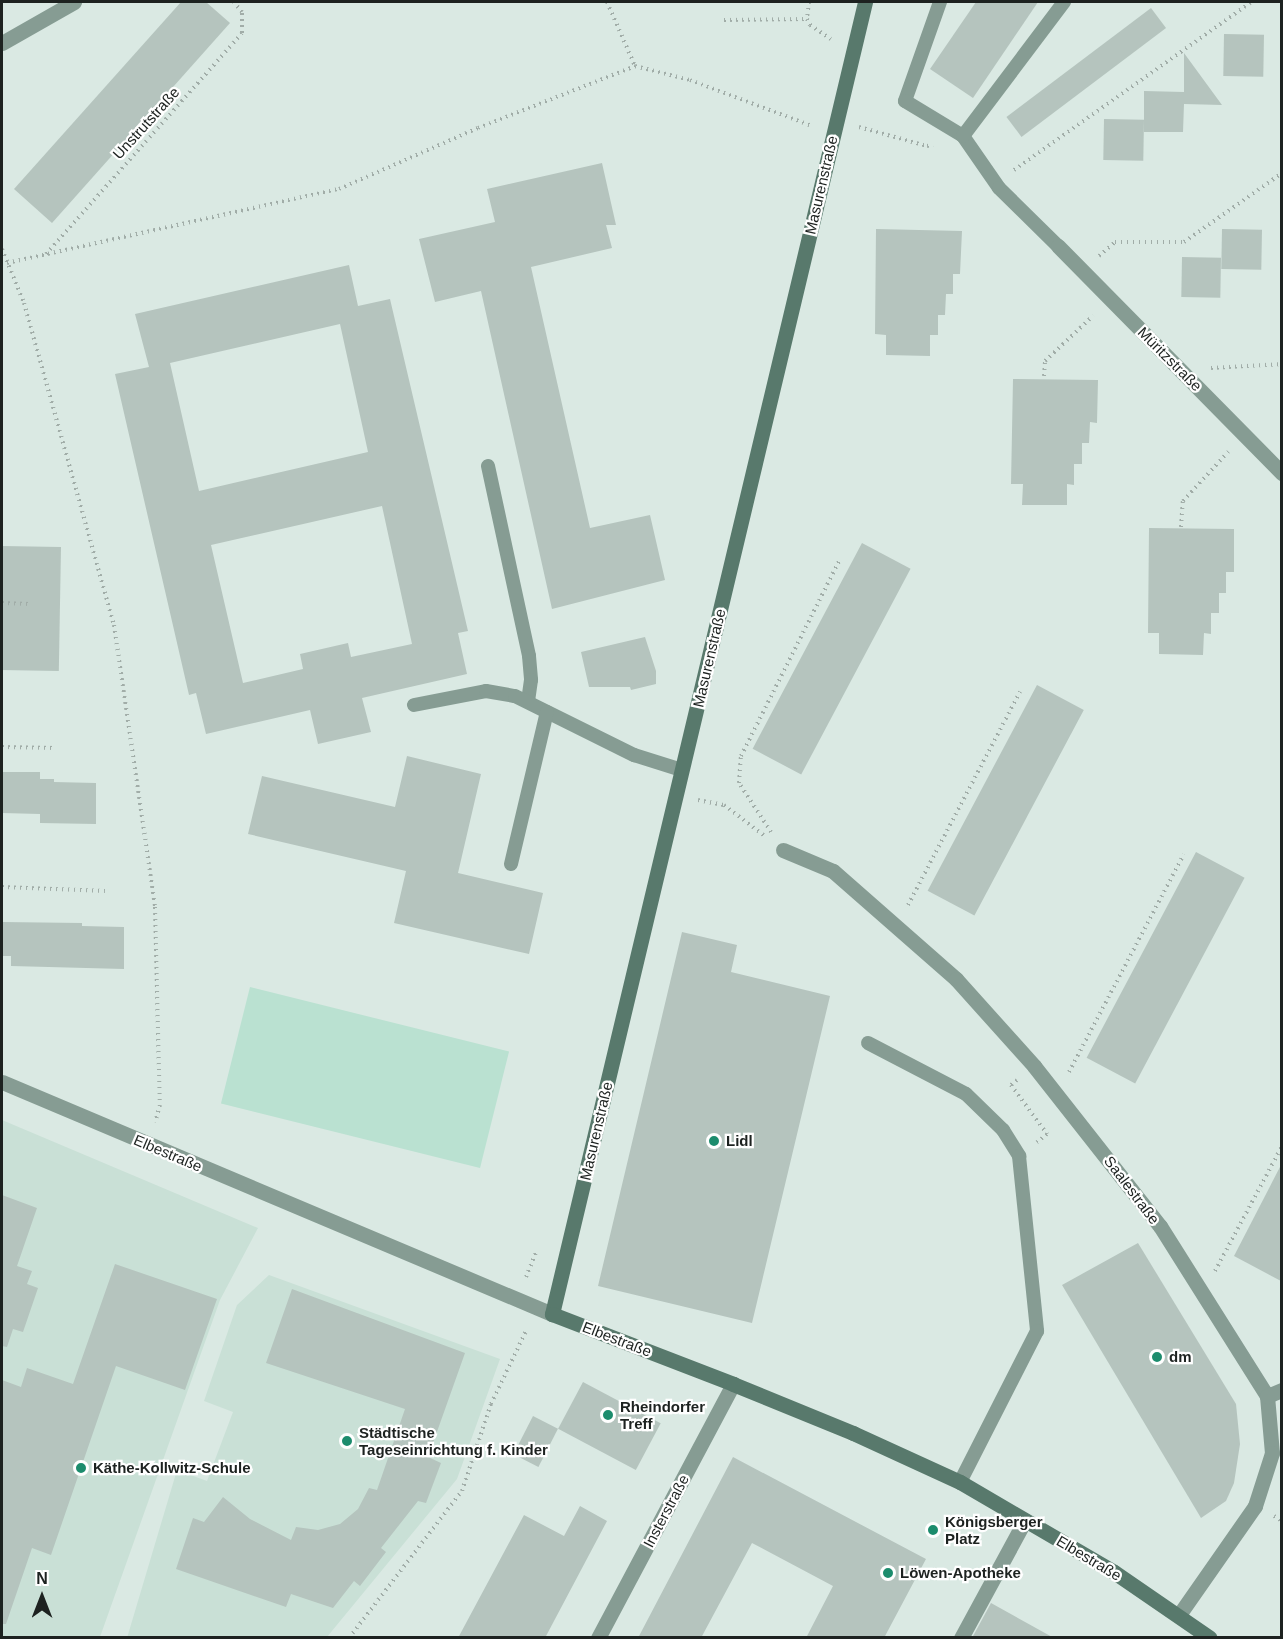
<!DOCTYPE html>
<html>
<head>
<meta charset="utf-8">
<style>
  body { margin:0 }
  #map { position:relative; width:1283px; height:1639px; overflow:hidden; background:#dae9e3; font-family:Helvetica,sans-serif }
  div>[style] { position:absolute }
  .built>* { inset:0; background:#c9e0d6 }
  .green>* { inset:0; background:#bae1d1; transform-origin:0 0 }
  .building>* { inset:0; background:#b5c4be; transform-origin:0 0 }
  .path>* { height:4px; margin-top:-2px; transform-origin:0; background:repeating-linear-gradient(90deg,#a1ada8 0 1.5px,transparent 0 6px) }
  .service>* { height:14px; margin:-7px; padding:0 7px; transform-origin:7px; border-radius:7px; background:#869c93 }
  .pedestrian>* { height:15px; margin:-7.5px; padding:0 7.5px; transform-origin:7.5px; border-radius:7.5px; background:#869c93 }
  .minor>* { height:15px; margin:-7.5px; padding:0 7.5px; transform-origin:7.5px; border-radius:7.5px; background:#869c93 }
  .secondary>* { height:15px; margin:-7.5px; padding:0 7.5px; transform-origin:7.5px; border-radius:7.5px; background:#58796c }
  .dots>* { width:16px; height:16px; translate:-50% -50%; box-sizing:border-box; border:3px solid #fff; border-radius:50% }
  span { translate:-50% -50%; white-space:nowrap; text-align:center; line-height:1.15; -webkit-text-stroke:4.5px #fff; paint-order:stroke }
  .street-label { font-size:15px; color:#1d2220 }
  .poi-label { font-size:15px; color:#1d2220; font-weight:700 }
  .left { translate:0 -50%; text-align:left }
  .frame { position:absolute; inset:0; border:3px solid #1d2220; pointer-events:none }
  .north { position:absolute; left:12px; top:1567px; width:60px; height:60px; -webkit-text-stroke:4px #fff; paint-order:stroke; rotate:0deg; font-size:16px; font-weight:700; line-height:24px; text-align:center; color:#1d2220 }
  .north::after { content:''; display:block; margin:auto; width:21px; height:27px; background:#1d2220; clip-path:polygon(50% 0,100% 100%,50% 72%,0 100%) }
</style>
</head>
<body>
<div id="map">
  <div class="built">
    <div style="clip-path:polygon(2px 1120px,258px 1228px,220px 1300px,100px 1637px,2px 1637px)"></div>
    <div style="clip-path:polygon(269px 1275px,500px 1359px,457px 1479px,327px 1637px,127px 1638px,177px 1470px,207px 1481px,233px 1412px,204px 1401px,237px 1305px)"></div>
  </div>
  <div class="green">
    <div style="left:250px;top:987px;width:267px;height:120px;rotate:14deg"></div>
  </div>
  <div class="building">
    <div style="clip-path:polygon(181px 2px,206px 2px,230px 23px,52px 223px,14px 189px)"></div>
    <div style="clip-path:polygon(976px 2px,1038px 2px,973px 98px,930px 69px)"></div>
    <div style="left:1151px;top:8px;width:25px;height:181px;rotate:53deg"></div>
    <div style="left:1224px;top:34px;width:40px;height:42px;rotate:1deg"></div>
    <div style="clip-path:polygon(1184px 53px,1222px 105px,1184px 104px,1183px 132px,1144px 132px,1144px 91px,1184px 92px)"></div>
    <div style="left:1104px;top:119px;width:40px;height:41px;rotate:1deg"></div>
    <div style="clip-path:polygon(602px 163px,616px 225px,606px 225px,612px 248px,531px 267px,590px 528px,650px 515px,665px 580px,552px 609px,481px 291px,435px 302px,419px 239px,495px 222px,487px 189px)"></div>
    <div style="clip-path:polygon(876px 229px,962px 231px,960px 274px,953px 274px,953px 294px,946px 294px,945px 315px,938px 315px,938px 335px,930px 335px,930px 356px,886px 355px,886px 335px,875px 334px)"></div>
    <div style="left:1222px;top:229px;width:40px;height:40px;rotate:1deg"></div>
    <div style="left:1182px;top:257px;width:39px;height:40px;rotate:1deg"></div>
    <div style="clip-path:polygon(evenodd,349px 265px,358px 306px,390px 299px,468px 631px,458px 633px,467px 674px,362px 698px,371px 732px,318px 744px,310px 710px,206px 734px,196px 693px,189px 695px,115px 374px,149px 367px,135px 314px,349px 265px,340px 324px,368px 452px,199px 491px,170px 363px,340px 324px,349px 265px,382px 506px,412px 644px,351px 657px,348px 643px,300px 654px,303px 669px,243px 683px,211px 545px,382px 506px)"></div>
    <div style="clip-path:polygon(1013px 379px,1098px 380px,1097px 423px,1090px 422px,1089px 443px,1082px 443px,1082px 464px,1074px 464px,1074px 485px,1067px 484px,1067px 505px,1022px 505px,1023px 484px,1011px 484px)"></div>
    <div style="clip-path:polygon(1149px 528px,1234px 529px,1234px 572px,1226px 572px,1226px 593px,1219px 593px,1219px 613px,1211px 613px,1211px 634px,1204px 633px,1203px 655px,1159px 654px,1159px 633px,1148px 633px)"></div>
    <div style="left:862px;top:543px;width:55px;height:233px;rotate:28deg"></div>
    <div style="left:2px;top:546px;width:59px;height:124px;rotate:1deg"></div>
    <div style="clip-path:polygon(645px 637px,656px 671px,656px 684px,631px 690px,630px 687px,589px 687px,581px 652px)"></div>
    <div style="left:1037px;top:685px;width:53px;height:233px;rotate:28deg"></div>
    <div style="clip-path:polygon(407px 756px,481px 774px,458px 873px,543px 893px,529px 954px,394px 923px,406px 871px,248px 834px,262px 776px,395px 807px)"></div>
    <div style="clip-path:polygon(2px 772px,40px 772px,40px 779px,54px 779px,54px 782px,96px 783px,96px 824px,40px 823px,40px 814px,2px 813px)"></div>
    <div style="left:1196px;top:852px;width:55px;height:233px;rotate:28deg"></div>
    <div style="clip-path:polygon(2px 922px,82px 923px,82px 926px,124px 927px,124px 969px,11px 966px,11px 956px,2px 956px)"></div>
    <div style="clip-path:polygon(682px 932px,737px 945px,731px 972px,830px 996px,752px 1323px,598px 1286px)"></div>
    <div style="clip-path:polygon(1281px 1165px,1281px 1281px,1234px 1256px)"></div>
    <div style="clip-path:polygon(2px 1195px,37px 1208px,17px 1266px,32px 1271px,27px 1284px,38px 1288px,23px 1332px,13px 1329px,7px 1347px,2px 1346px)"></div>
    <div style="clip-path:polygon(1138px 1243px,1236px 1404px,1240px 1444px,1234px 1483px,1226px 1501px,1201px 1518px,1062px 1285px)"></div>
    <div style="clip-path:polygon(115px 1264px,217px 1299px,185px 1390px,116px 1366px,51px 1555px,32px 1548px,6px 1624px,2px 1624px,2px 1380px,21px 1387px,27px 1368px,73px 1384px)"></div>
    <div style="clip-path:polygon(292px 1289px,465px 1353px,428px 1457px,441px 1463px,426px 1503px,418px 1501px,381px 1548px,386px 1552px,360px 1586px,354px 1581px,333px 1608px,291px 1594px,286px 1607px,176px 1569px,193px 1518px,204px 1522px,223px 1497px,250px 1519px,291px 1540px,296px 1527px,318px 1530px,340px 1524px,358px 1509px,369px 1488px,377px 1490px,405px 1409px,266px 1363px)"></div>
    <div style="left:583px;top:1382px;width:88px;height:53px;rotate:28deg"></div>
    <div style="left:533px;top:1416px;width:28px;height:43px;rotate:27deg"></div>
    <div style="clip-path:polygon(733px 1457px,926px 1559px,884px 1638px,806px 1638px,833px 1586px,752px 1543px,701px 1638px,638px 1638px)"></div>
    <div style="clip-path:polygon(580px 1506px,607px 1521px,545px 1638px,458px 1638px,524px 1515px,564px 1536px)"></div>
    <div style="clip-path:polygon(991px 1603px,1054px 1638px,972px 1638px)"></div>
  </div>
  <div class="path">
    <div style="left:607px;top:2px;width:70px;rotate:66.4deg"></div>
    <div style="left:809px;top:2px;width:17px;rotate:97deg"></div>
    <div style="left:807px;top:19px;width:7px;rotate:63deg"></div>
    <div style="left:810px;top:25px;width:25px;rotate:34deg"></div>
    <div style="left:724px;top:20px;width:83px;rotate:-0.7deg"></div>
    <div style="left:859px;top:127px;width:71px;rotate:15.6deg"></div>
    <div style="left:927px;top:146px;width:6px;rotate:-9deg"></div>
    <div style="left:1014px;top:170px;width:291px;rotate:-35.3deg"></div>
    <div style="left:2px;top:249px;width:58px;rotate:67.8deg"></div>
    <div style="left:24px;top:303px;width:334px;rotate:74.4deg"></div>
    <div style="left:114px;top:625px;width:285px;rotate:81.7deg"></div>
    <div style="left:155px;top:907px;width:198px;rotate:88.6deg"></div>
    <div style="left:160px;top:1105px;width:18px;rotate:106deg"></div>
    <div style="left:46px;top:254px;width:295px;rotate:-48.4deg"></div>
    <div style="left:242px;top:33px;width:21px;rotate:-90deg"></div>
    <div style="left:242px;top:12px;width:13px;rotate:-129deg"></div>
    <div style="left:1099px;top:256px;width:21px;rotate:-41deg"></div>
    <div style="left:1115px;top:242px;width:69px"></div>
    <div style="left:1184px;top:242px;width:120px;rotate:-35.1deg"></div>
    <div style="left:7px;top:263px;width:340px;rotate:-12.6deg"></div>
    <div style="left:339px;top:189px;width:152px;rotate:-23.7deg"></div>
    <div style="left:478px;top:128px;width:169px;rotate:-21.5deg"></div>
    <div style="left:635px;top:66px;width:57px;rotate:14.3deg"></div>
    <div style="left:690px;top:80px;width:128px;rotate:20.6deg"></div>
    <div style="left:1211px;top:368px;width:71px;rotate:-3.2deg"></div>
    <div style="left:1044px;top:376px;width:15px;rotate:-86deg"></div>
    <div style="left:1045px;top:361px;width:66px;rotate:-43.2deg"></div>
    <div style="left:1181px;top:527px;width:26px;rotate:-86deg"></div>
    <div style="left:1183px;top:501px;width:67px;rotate:-47.4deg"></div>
    <div style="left:2px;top:603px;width:28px;rotate:2deg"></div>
    <div style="left:2px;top:747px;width:54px;rotate:1.1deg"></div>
    <div style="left:698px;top:800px;width:26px;rotate:11deg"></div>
    <div style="left:724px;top:805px;width:53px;rotate:37.3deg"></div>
    <div style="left:771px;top:832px;width:59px;rotate:-123.1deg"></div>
    <div style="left:739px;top:783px;width:27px;rotate:-86deg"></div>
    <div style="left:741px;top:756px;width:218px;rotate:-63.3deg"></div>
    <div style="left:2px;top:887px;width:103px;rotate:2.2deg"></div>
    <div style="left:908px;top:905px;width:241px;rotate:-62.3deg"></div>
    <div style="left:1069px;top:1072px;width:246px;rotate:-62.2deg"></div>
    <div style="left:1017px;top:1080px;width:8px;rotate:140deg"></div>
    <div style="left:1011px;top:1085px;width:61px;rotate:53.7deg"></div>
    <div style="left:1047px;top:1134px;width:13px;rotate:141deg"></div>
    <div style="left:1215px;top:1271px;width:142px;rotate:-61.8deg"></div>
    <div style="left:526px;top:1277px;width:27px;rotate:-68deg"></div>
    <div style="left:1274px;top:1516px;width:9px;rotate:32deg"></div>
    <div style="left:349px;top:1638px;width:185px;rotate:-52.5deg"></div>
    <div style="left:462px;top:1491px;width:92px;rotate:-71.6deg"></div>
    <div style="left:491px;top:1404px;width:83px;rotate:-64.4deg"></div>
  </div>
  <div class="service">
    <div style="left:940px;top:2px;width:105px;rotate:109.5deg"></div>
    <div style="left:905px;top:101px;width:68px;rotate:31.1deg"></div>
    <div style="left:963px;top:136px;width:63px;rotate:55.3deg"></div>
    <div style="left:999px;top:188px;width:83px;rotate:44.5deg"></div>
    <div style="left:963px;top:136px;width:168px;rotate:-53deg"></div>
    <div style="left:488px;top:466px;width:194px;rotate:77.8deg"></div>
    <div style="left:529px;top:656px;width:24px;rotate:85deg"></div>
    <div style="left:531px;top:680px;width:22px;rotate:98deg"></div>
    <div style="left:414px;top:705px;width:73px;rotate:-11deg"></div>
    <div style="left:486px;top:691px;width:29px;rotate:10deg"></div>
    <div style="left:515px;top:696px;width:133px;rotate:26.4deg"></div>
    <div style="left:634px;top:755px;width:50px;rotate:17.4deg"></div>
    <div style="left:511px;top:864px;width:156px;rotate:-76.7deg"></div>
    <div style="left:868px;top:1043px;width:110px;rotate:27.5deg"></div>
    <div style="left:966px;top:1094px;width:52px;rotate:44.2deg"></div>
    <div style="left:1003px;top:1130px;width:31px;rotate:58deg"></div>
    <div style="left:1019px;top:1156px;width:176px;rotate:84.1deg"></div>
    <div style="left:1037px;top:1331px;width:169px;rotate:117deg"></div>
  </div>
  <div class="pedestrian">
    <div style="left:961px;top:1638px;width:134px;rotate:-61.5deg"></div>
  </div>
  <div class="minor">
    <div style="left:2px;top:43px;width:83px;rotate:-29.7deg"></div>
    <div style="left:1058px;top:246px;width:319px;rotate:45.4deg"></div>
    <div style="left:783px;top:850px;width:54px;rotate:22.8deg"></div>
    <div style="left:833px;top:871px;width:164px;rotate:41.3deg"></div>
    <div style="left:956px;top:979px;width:117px;rotate:48.1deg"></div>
    <div style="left:1034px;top:1066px;width:204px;rotate:51.8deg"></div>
    <div style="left:1160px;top:1226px;width:201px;rotate:57.8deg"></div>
    <div style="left:1267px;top:1396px;width:57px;rotate:85deg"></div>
    <div style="left:1272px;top:1453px;width:56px;rotate:107.8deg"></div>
    <div style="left:1255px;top:1506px;width:133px;rotate:124.9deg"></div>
    <div style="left:2px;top:1082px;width:597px;rotate:22.87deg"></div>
    <div style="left:1267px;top:1396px;width:16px;rotate:-22deg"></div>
    <div style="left:598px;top:1638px;width:288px;rotate:-62deg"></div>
  </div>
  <div class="secondary">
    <div style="left:865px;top:2px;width:1349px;rotate:103.42deg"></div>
    <div style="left:552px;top:1314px;width:194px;rotate:21.1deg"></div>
    <div style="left:733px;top:1384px;width:130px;rotate:22.2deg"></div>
    <div style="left:853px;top:1433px;width:118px;rotate:24.6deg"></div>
    <div style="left:960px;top:1482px;width:178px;rotate:30.3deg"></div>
    <div style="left:1114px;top:1572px;width:116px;rotate:34.5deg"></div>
  </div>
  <div class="dots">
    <div style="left:714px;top:1141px;background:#1c8c6d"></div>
    <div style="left:1157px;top:1357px;background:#1c8c6d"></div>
    <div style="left:608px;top:1415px;background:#1c8c6d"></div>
    <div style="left:347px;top:1441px;background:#1c8c6d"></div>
    <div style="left:81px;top:1468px;background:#1c8c6d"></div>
    <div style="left:933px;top:1530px;background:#1c8c6d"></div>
    <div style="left:888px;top:1573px;background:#1c8c6d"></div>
  </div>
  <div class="street-label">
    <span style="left:146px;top:123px;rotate:-48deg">Unstrutstraße</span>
    <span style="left:821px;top:185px;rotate:-77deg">Masurenstraße</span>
    <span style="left:1170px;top:359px;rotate:45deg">Müritzstraße</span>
    <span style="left:709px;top:658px;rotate:-77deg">Masurenstraße</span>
    <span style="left:596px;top:1131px;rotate:-77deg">Masurenstraße</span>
    <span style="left:168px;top:1153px;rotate:23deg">Elbestraße</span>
    <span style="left:1132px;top:1190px;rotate:53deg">Saalestraße</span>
    <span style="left:617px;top:1339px;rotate:21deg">Elbestraße</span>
    <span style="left:666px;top:1511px;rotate:-62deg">Insterstraße</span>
    <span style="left:1089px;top:1558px;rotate:31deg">Elbestraße</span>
  </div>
  <div class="poi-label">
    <span class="left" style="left:726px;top:1141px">Lidl</span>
    <span class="left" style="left:1169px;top:1357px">dm</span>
    <span class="left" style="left:620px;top:1415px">Rheindorfer<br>Treff</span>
    <span class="left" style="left:359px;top:1441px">Städtische<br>Tageseinrichtung f. Kinder</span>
    <span class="left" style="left:93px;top:1468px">Käthe-Kollwitz-Schule</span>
    <span class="left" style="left:945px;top:1530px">Königsberger<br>Platz</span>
    <span class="left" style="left:900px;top:1573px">Löwen-Apotheke</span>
  </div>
  <div class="frame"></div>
  <div class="north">N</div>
</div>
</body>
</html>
